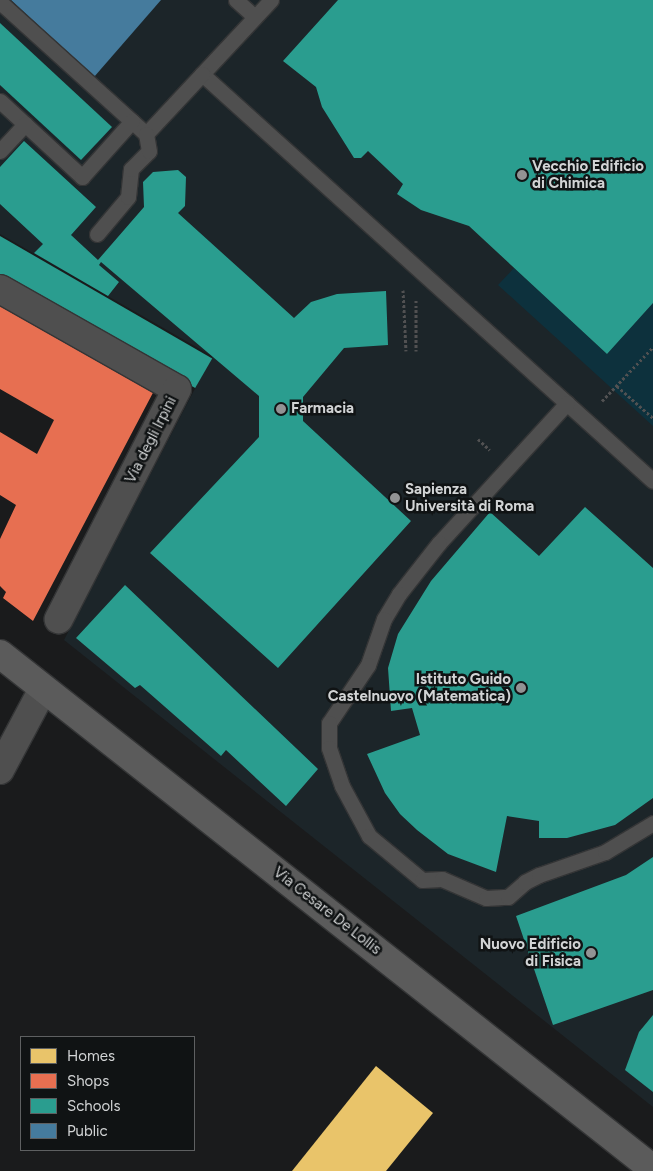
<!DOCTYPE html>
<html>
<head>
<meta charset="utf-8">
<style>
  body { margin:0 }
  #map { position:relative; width:653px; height:1171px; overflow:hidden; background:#1a1b1c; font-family:Figtree,sans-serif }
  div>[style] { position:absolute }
  .built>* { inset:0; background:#1c2529 }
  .green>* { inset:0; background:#0d313d }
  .homes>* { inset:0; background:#e9c46a }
  .shops>* { inset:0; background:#e76f51 }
  .schools>* { inset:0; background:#2a9d8f; transform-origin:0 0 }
  .public>* { inset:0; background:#457b9d }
  .path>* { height:3px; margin-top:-1.5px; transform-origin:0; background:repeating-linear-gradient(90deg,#515152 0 2.5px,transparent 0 5px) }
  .roads { filter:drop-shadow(1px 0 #343536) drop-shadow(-1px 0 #343536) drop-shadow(0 1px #343536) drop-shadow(0 -1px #343536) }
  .service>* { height:15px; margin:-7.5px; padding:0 7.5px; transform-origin:7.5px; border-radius:7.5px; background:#4f4f4f }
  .minor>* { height:28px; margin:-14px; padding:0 14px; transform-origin:14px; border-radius:14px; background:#4f4f4f }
  .secondary>* { height:28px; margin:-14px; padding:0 14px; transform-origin:14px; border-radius:14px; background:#5b5b5b }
  .dots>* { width:14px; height:14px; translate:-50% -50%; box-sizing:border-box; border:2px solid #101314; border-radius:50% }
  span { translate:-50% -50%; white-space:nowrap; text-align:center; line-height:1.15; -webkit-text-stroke:5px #101314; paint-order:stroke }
  .poi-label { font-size:15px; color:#d2d4d5; font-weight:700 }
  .left { translate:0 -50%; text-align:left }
  .right { translate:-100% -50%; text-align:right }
  .street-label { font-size:15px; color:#d2d4d5 }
  .legend { position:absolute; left:20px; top:1036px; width:175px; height:115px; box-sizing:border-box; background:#101314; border:1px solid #5e6061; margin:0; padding:6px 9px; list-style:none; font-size:15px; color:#d2d4d5 }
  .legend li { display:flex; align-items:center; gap:10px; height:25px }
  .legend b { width:25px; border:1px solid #5e6061 }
</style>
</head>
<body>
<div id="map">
  <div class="built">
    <div style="clip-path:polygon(0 0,653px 0,653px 1107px,64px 640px,212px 356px,0 234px)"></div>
  </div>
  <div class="green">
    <div style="clip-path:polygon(514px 268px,607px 354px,653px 303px,653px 426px,498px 285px)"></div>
  </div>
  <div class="homes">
    <div style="clip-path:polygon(376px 1066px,433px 1113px,386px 1171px,292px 1171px)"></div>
  </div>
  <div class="shops">
    <div style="clip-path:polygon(0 304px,156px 387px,33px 621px,3px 598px,6px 592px,0 586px,0 539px,16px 505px,0 495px,0 432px,37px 454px,54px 420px,0 389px)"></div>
  </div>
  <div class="schools">
    <div style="clip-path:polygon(338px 0,653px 0,653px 303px,607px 354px,469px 226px,421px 210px,397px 194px,403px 184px,368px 151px,361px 158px,354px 158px,322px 107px,316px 87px,283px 61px)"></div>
    <div style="clip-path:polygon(0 23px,112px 127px,81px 160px,0 85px)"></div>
    <div style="clip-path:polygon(24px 141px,96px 207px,71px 235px,98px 260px,144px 207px,143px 182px,153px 172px,178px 170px,186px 177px,185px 206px,178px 213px,294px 318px,311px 302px,337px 294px,386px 291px,388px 345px,344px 348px,303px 397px,303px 421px,411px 521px,278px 668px,150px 553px,259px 437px,259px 396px,101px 262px,99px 265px,119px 282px,108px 296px,34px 253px,43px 244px,0 204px,0 167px)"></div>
    <div style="left:0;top:236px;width:245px;height:34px;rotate:30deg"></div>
    <div style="clip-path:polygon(585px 507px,653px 568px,653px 798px,615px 825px,567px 838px,539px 838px,539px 821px,507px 816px,496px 872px,448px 854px,417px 830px,400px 814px,385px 793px,367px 754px,420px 735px,412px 708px,391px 711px,388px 668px,398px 634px,431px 581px,490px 512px,539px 556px)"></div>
    <div style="clip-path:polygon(125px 585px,318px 769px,286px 806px,226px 750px,221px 756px,140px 685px,135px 688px,76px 638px)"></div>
    <div style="clip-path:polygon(653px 857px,653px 990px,553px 1025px,516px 916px,626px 875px)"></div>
    <div style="clip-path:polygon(653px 1015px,653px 1092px,625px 1070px,639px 1032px)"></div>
  </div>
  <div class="public">
    <div style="clip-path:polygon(11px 0,161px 0,94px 77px)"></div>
  </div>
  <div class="path">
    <div style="left:403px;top:290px;width:61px;rotate:87.2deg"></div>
    <div style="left:416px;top:300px;width:51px;rotate:90deg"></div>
    <div style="left:617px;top:386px;width:48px;rotate:41.6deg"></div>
    <div style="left:602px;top:401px;width:74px;rotate:-46.6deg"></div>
    <div style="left:478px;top:439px;width:16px;rotate:43deg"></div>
  </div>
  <div class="roads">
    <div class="service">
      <div style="left:236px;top:0;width:25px;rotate:42deg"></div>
      <div style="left:271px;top:0;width:101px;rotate:133deg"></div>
      <div style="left:202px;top:74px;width:607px;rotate:42.06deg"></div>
      <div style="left:0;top:2px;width:197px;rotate:42.1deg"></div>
      <div style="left:146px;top:134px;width:82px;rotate:-47deg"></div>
      <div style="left:0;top:101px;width:112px;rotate:42.8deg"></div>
      <div style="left:82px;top:177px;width:75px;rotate:-48.2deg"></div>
      <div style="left:0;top:151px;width:37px;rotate:-47deg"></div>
      <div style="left:97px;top:234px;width:48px;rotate:-50deg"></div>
      <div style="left:128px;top:197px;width:28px;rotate:-84deg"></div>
      <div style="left:131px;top:169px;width:25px;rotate:-45deg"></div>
      <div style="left:149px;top:151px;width:17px;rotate:-100deg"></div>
      <div style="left:567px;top:403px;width:190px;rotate:132.4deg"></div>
      <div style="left:439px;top:543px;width:65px;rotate:128.1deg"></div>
      <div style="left:399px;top:594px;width:29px;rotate:121deg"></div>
      <div style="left:384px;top:619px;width:49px;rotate:109.2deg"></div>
      <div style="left:368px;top:665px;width:70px;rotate:123.9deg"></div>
      <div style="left:329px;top:723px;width:25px;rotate:90deg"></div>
      <div style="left:329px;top:748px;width:40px;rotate:71.1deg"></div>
      <div style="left:342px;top:786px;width:57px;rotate:61.6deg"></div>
      <div style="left:369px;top:836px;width:69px;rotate:39.7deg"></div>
      <div style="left:422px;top:880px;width:20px;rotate:-3deg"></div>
      <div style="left:442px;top:879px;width:48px;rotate:23.4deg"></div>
      <div style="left:486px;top:898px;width:22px;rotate:-3deg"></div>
      <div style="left:508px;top:897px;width:23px;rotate:-41deg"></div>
      <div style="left:525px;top:882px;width:16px;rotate:-27deg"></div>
      <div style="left:539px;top:875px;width:70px;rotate:-19.2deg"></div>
      <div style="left:605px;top:852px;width:56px;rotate:-31.1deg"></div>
    </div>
    <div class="minor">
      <div style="left:0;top:289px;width:203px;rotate:29.5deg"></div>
      <div style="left:177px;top:389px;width:259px;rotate:117.2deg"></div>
      <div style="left:0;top:770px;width:92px;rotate:-62deg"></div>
    </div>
    <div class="secondary">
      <div style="left:0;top:654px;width:832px;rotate:38.26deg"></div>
    </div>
  </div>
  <div class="dots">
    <div style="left:522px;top:175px;background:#929394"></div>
    <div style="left:281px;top:409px;background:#929394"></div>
    <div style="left:395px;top:498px;background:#929394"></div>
    <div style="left:521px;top:688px;background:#929394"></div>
    <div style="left:591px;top:953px;background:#929394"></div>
  </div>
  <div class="poi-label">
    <span class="left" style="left:532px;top:175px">Vecchio Edificio<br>di Chimica</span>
    <span class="left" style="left:291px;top:409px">Farmacia</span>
    <span class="left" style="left:405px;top:498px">Sapienza<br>Università di Roma</span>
    <span class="right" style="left:511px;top:688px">Istituto Guido<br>Castelnuovo (Matematica)</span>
    <span class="right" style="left:581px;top:953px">Nuovo Edificio<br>di Fisica</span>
  </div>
  <div class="street-label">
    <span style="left:151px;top:440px;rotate:-63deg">Via degli Irpini</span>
    <span style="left:327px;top:911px;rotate:38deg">Via Cesare De Lollis</span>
  </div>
  <ul class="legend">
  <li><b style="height:14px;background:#e9c46a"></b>Homes</li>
  <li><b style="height:14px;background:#e76f51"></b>Shops</li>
  <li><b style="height:14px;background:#2a9d8f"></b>Schools</li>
  <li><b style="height:14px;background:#457b9d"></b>Public</li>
  </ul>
</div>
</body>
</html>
